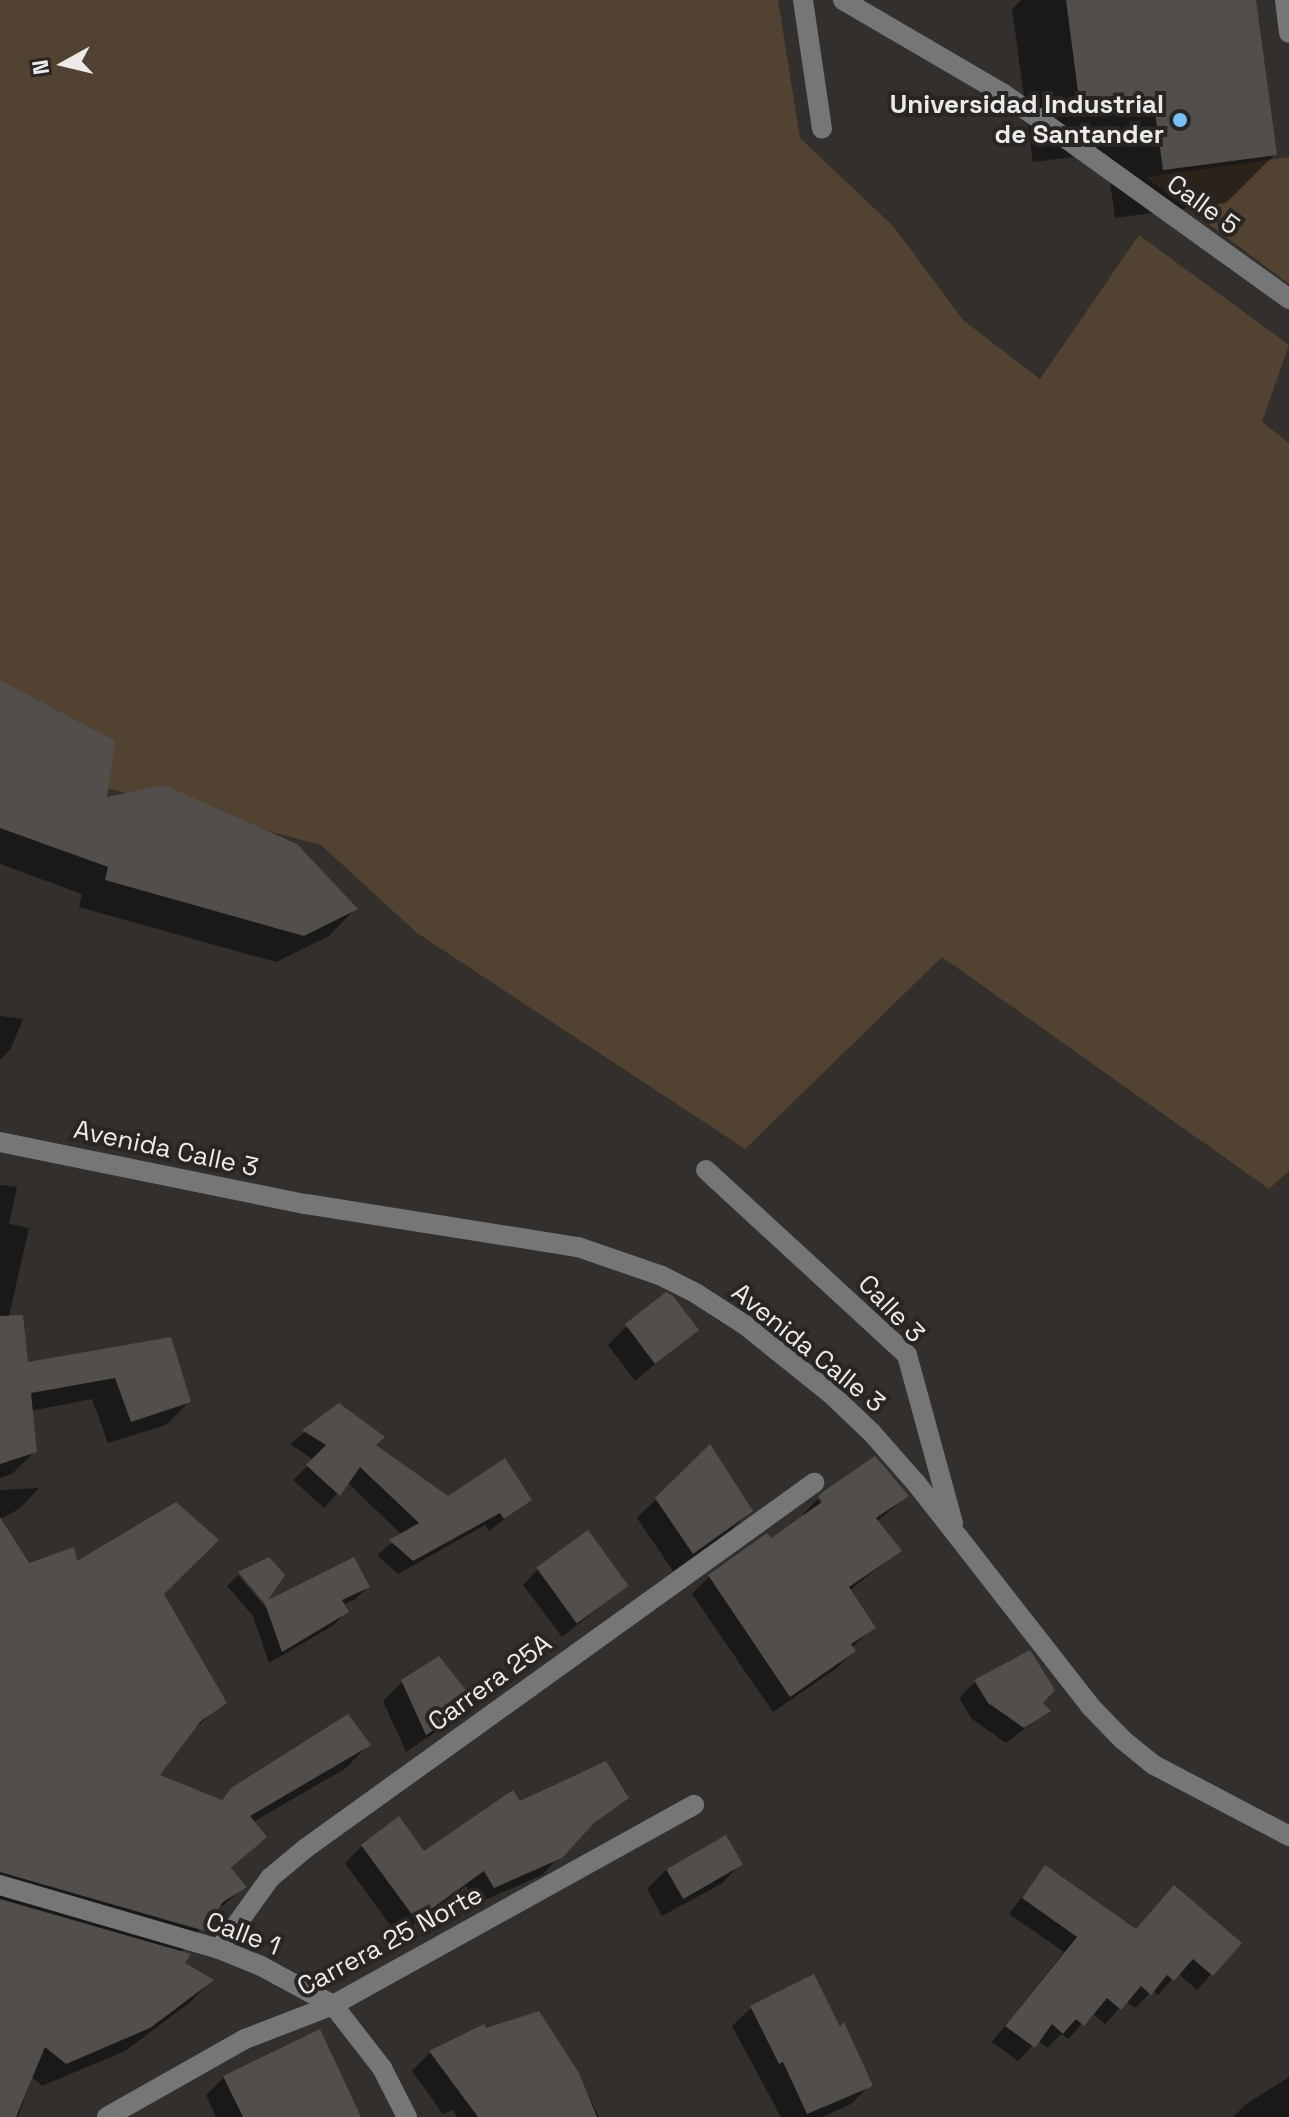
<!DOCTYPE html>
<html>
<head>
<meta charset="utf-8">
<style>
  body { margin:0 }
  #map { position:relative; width:1289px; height:2117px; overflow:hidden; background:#322f2c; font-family:"Space Grotesk",sans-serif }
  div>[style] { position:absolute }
  .green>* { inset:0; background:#524231 }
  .shadow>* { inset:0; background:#0007 }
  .building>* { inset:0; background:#514e4b; transform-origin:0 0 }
  .minor>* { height:20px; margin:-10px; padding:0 10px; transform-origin:10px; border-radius:10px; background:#757678 }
  .dots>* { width:22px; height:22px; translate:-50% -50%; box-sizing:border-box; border:4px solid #282523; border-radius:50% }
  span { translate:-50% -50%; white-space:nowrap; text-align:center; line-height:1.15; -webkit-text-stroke:8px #282523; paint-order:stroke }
  .poi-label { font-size:26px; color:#edebe9; font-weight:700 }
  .right { translate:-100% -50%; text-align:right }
  .street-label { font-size:26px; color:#edebe9 }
  .north { position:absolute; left:24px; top:24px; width:80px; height:80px; -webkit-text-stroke:6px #282523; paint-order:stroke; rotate:262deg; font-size:22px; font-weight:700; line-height:32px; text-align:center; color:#edebe9 }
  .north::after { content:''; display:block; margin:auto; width:28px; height:36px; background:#edebe9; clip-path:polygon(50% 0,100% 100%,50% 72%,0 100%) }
</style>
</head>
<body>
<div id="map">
  <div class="green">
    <div style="clip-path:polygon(0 0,778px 0,800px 138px,894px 227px,963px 320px,1040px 379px,1139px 235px,1289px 345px,1262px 422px,1289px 443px,1289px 1171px,1269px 1189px,942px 957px,745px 1149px,417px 933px,321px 845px,0 760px)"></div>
    <div style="clip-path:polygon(1289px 157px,1289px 284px,1146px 177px)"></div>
  </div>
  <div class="shadow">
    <div style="clip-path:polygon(1021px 0,1254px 0,1275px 154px,1226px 203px,1115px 218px,1106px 153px,1033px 162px,1012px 9px)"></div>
    <div style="clip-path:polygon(0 683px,105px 799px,355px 909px,329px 936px,276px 962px,79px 907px,82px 894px,0 864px)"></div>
    <div style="clip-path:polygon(0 1016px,23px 1019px,11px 1048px,0 1060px)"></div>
    <div style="clip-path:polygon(0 1185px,17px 1187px,9px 1224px,29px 1228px,4px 1338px,26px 1365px,169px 1340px,189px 1402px,166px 1425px,108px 1443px,92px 1399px,31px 1411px,35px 1451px,12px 1474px,0 1478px)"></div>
    <div style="clip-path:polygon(627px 1326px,696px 1330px,635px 1381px,608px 1345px)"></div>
    <div style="clip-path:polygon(339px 1405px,374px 1446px,448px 1498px,530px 1500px,489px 1531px,485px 1525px,398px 1574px,377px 1555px,402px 1535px,347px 1482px,324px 1508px,293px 1480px,314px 1460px,290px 1444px)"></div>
    <div style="clip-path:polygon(709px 1447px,750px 1511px,731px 1530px,673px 1571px,637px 1518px)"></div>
    <div style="clip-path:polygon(39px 1488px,19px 1509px,0 1519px,0 1490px)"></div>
    <div style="clip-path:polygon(907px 1496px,876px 1522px,899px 1551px,849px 1591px,874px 1627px,851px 1648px,854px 1651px,837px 1668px,773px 1712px,692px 1594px,709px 1577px,767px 1536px,770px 1541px,804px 1517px,803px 1514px,818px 1499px,826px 1512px)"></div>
    <div style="clip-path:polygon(0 1520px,29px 1565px,75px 1564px,161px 1594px,224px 1702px,188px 1735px,157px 1775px,220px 1802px,368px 1745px,346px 1768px,253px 1822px,265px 1837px,230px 1870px,244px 1887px,212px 1915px,180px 1953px,183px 1964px,211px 1981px,189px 2003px,125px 2051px,42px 2086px,32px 2077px,18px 2117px,0 2117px)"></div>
    <div style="clip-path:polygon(538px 1569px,626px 1586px,562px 1637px,523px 1585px)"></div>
    <div style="clip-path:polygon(238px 1575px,268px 1610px,368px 1587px,356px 1599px,342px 1605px,346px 1612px,334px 1625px,269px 1663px,253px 1616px,227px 1586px)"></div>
    <div style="clip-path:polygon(1029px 1653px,1040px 1703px,1048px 1711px,1006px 1743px,972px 1719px,959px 1698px,975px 1682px)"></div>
    <div style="clip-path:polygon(402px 1682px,472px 1701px,453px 1720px,406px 1752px,383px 1701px)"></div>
    <div style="clip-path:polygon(626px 1797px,579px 1836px,542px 1875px,476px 1904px,466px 1886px,398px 1936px,345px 1863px,362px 1846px,424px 1853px,520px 1804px)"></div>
    <div style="clip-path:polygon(740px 1865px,721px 1884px,662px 1916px,647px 1889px,666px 1870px)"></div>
    <div style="clip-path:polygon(1045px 1867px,1135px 1931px,1239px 1943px,1197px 1990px,1178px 1973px,1158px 1995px,1153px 1990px,1135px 2008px,1126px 2001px,1105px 2024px,1092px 2013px,1068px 2039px,1061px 2034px,1047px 2048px,1038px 2040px,1018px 2061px,992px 2042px,1064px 1952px,1009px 1914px)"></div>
    <div style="clip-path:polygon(752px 2007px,870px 2085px,851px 2104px,822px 2117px,781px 2117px,732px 2026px)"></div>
    <div style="clip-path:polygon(485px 2030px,578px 2074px,599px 2117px,457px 2117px,453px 2110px,443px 2114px,412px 2071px,431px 2052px)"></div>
    <div style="clip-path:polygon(224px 2077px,359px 2117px,216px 2117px,206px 2095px)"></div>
    <div style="clip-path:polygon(1289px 2077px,1289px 2117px,1233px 2117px,1245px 2105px)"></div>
  </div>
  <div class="building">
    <div style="clip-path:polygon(1066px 0,1256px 0,1277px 155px,1163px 170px,1154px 105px,1081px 115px)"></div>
    <div style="clip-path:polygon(0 680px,115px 741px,107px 797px,164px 785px,297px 844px,358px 909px,304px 936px,105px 880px,108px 867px,0 828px)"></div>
    <div style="clip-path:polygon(666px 1292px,673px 1296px,699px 1330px,655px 1364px,625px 1324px)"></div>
    <div style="clip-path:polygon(23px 1315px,28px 1362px,171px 1337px,191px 1402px,131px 1422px,115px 1378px,31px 1393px,37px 1452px,0 1464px,0 1316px)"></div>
    <div style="clip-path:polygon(339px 1403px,385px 1437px,376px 1445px,448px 1496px,505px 1458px,532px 1500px,504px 1519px,500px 1513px,413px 1561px,389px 1540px,419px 1523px,360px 1467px,340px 1496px,306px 1465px,326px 1445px,302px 1430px)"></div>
    <div style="clip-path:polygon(710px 1444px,753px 1511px,693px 1554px,655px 1498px)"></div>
    <div style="clip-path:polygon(875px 1456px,909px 1496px,876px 1518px,902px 1551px,849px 1587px,876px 1628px,851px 1644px,856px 1651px,790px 1697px,708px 1575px,767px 1533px,771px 1538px,822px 1502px,818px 1496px,824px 1491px)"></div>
    <div style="clip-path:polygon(176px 1502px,219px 1540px,164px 1594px,227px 1703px,201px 1721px,160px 1775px,222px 1800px,231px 1788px,348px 1714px,371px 1745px,250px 1816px,267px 1837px,231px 1868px,247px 1887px,223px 1902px,205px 1931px,0 1872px,0 1517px,29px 1563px,74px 1547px,77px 1561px)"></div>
    <div style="left:588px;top:1530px;width:69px;height:64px;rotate:54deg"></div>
    <div style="clip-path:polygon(269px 1557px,285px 1575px,268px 1600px,354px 1557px,370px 1587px,342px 1600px,349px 1612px,282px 1652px,265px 1604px,238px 1572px)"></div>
    <div style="clip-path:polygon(1030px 1650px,1055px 1690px,1043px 1703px,1051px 1711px,1024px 1728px,988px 1703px,974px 1680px)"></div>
    <div style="clip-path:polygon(439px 1656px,475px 1702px,426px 1735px,401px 1680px)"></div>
    <div style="clip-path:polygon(606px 1761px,629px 1798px,594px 1823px,562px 1858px,494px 1888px,484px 1871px,416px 1920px,361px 1845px,399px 1816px,424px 1851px,513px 1790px,520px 1801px)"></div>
    <div style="left:726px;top:1835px;width:34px;height:69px;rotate:60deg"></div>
    <div style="clip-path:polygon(1045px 1865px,1136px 1929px,1174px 1885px,1242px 1943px,1213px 1976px,1193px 1959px,1174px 1981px,1167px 1975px,1151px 1995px,1141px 1986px,1121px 2010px,1107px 1998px,1084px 2026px,1076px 2019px,1063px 2034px,1052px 2024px,1035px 2048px,1005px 2026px,1077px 1937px,1022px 1898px)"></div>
    <div style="clip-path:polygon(0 1899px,191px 1954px,185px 1963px,214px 1980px,150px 2028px,66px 2064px,45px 2047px,16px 2117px,0 2117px)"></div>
    <div style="clip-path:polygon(814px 1974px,840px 2027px,844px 2022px,873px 2086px,807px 2114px,783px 2062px,779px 2064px,750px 2006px)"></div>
    <div style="clip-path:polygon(539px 2011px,579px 2073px,597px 2117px,478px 2117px,429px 2051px,484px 2024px,486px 2028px)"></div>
    <div style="clip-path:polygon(320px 2029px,361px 2117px,243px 2117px,223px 2076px)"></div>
  </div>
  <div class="minor">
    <div style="left:803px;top:0;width:130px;rotate:81.6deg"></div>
    <div style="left:843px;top:0;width:186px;rotate:30.3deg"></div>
    <div style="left:1004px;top:94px;width:351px;rotate:35.7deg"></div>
    <div style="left:1285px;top:0;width:33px;rotate:83deg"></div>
    <div style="left:0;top:1142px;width:312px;rotate:11.5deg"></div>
    <div style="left:306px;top:1204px;width:275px;rotate:9deg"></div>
    <div style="left:578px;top:1247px;width:89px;rotate:19deg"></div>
    <div style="left:662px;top:1276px;width:39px;rotate:27deg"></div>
    <div style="left:697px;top:1294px;width:57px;rotate:32.9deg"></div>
    <div style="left:745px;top:1325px;width:109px;rotate:38.7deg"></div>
    <div style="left:830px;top:1393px;width:58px;rotate:43.6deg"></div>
    <div style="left:872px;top:1433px;width:67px;rotate:48.7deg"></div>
    <div style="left:916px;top:1483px;width:283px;rotate:52deg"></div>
    <div style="left:1090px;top:1706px;width:47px;rotate:45.9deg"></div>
    <div style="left:1123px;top:1740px;width:40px;rotate:39deg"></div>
    <div style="left:1154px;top:1765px;width:153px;rotate:27.7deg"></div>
    <div style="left:706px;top:1170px;width:273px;rotate:42.6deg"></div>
    <div style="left:907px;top:1355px;width:174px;rotate:74.7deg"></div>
    <div style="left:0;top:1885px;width:228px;rotate:16.3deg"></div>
    <div style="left:219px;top:1949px;width:45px;rotate:22deg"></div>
    <div style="left:261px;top:1966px;width:82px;rotate:28.4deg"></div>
    <div style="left:333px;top:2005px;width:80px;rotate:52.1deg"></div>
    <div style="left:382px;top:2068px;width:55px;rotate:63deg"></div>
    <div style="left:219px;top:1949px;width:87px;rotate:-54.3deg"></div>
    <div style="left:270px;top:1878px;width:47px;rotate:-39.8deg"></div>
    <div style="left:306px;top:1848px;width:626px;rotate:-35.7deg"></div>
    <div style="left:107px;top:2117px;width:159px;rotate:-29.5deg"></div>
    <div style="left:245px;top:2039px;width:94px;rotate:-21.1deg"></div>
    <div style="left:333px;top:2005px;width:413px;rotate:-29deg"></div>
  </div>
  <div class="dots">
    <div style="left:1180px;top:120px;background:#76c0f7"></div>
  </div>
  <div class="poi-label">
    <span class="right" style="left:1164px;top:120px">Universidad Industrial<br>de Santander</span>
  </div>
  <div class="street-label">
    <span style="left:1203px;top:205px;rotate:36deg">Calle 5</span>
    <span style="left:166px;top:1149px;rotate:12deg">Avenida Calle 3</span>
    <span style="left:891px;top:1309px;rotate:46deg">Calle 3</span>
    <span style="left:808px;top:1348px;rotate:39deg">Avenida Calle 3</span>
    <span style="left:490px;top:1683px;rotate:-36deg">Carrera 25A</span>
    <span style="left:243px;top:1934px;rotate:21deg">Calle 1</span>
    <span style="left:390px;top:1941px;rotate:-28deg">Carrera 25 Norte</span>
  </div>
  <div class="north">N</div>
</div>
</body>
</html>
